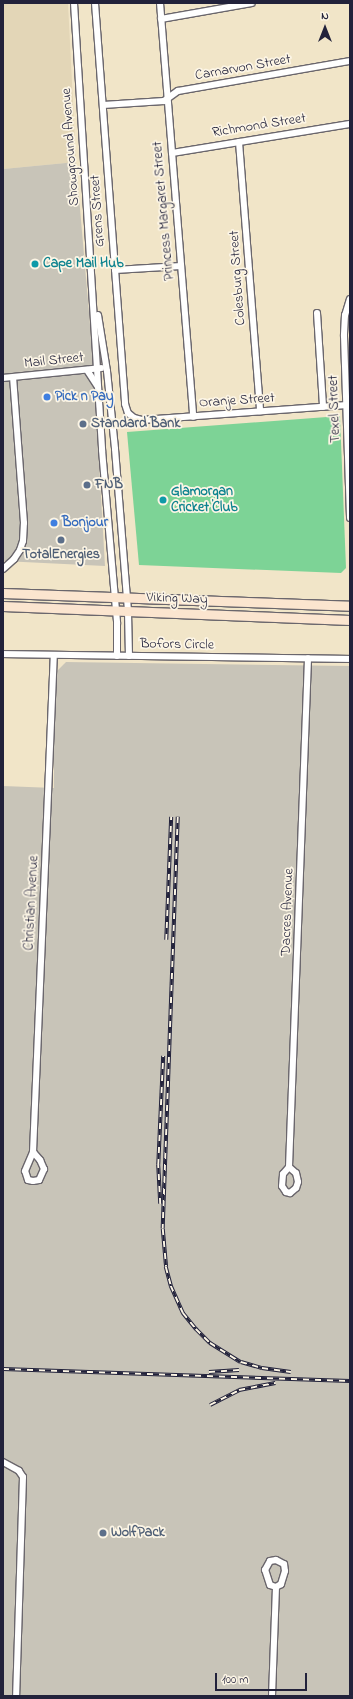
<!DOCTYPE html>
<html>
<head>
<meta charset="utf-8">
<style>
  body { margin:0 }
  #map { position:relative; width:353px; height:1699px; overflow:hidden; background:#f1e5c8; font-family:"Indie Flower",sans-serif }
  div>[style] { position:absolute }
  .built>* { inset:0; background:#e3d6b7 }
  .industrial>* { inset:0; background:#c8c4b8 }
  .green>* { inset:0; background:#7dd396 }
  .roads { filter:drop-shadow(1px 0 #6a666c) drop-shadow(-1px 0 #6a666c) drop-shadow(0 1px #6a666c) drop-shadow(0 -1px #6a666c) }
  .street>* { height:6px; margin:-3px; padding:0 3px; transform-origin:3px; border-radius:3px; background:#fff }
  .secondary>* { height:9px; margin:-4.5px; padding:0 4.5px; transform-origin:4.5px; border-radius:4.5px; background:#fbe5cf }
  .rail>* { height:3.5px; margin-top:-1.75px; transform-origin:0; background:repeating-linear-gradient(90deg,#fcf5e5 0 6px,#22223b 0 12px); box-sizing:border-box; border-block:1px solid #22223b }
  .dots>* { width:11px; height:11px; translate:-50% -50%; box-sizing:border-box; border:2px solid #fcf5e5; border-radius:50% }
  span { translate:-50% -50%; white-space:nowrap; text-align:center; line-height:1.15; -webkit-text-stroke:3.5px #fcf5e5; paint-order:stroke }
  .street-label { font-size:14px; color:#22223b }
  .culture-label { font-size:14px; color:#0d838f; font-weight:700 }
  .left { translate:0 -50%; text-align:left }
  .shop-label { font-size:14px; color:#366cbe; font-weight:700 }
  .service-label { font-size:14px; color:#4e5e75; font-weight:700 }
  .frame { position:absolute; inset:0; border:4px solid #22223b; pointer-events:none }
  .north { position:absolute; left:305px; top:8px; width:40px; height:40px; -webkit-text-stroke:3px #fcf5e5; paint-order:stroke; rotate:0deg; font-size:11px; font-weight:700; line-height:16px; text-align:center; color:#22223b }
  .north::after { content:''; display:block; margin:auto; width:14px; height:18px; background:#22223b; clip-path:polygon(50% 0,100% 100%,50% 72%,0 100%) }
  .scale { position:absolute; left:215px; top:1673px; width:92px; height:18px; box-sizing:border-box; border:2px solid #22223b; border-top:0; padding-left:5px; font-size:12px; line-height:14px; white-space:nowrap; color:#22223b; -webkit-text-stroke:3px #fcf5e5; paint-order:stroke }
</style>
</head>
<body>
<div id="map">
  <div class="built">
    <div style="clip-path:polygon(3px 3px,68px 3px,76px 162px,3px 169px)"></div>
  </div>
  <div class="industrial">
    <div style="clip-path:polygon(76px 162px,93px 359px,105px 566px,3px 561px,3px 169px)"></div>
    <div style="clip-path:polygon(66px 662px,350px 666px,350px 1696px,3px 1696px,3px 786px,54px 788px,54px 674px)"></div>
  </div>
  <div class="green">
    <div style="clip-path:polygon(340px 416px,346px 568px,341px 573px,139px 565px,127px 432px)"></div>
  </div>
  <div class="roads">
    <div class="street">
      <div style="left:74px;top:3px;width:448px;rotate:86.4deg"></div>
      <div style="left:102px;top:450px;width:174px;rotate:85deg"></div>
      <div style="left:117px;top:623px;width:33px;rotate:90deg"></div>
      <div style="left:95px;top:3px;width:402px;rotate:85.7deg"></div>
      <div style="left:125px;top:404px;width:9px;rotate:72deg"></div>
      <div style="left:128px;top:413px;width:8px;rotate:40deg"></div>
      <div style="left:134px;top:418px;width:8px;rotate:14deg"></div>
      <div style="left:142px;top:420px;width:206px;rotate:-4.2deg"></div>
      <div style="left:160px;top:3px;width:415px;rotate:85.4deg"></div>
      <div style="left:161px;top:19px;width:92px;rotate:-10deg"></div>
      <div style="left:103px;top:105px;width:61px;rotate:-3.8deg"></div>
      <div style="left:164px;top:101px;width:17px;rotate:-36deg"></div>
      <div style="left:178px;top:91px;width:175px;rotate:-9.9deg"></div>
      <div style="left:239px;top:142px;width:270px;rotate:85.5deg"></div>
      <div style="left:172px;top:153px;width:180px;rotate:-9.3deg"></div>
      <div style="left:115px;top:270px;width:66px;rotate:-3.5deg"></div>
      <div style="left:350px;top:299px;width:17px;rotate:107deg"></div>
      <div style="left:345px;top:315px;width:21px;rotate:93deg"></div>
      <div style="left:344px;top:336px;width:182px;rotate:88.1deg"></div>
      <div style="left:317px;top:313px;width:94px;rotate:86.3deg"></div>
      <div style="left:98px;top:315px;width:57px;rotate:80.9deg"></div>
      <div style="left:107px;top:371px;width:78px;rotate:84.1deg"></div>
      <div style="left:115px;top:449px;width:164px;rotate:85.4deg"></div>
      <div style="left:128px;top:612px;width:44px;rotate:88.7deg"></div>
      <div style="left:87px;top:370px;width:20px;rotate:57deg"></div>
      <div style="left:3px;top:378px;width:99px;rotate:-5.8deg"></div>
      <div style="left:3px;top:569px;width:15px;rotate:-42deg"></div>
      <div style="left:14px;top:559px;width:11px;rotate:-56deg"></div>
      <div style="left:20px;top:550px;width:9px;rotate:-72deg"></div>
      <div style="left:23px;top:541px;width:18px;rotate:-87deg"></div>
      <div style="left:24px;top:523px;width:145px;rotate:-94.3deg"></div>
      <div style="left:3px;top:654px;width:347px;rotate:0.8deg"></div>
      <div style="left:33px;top:1152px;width:11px;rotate:49deg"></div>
      <div style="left:40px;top:1160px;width:10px;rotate:66deg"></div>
      <div style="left:44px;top:1169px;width:12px;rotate:114deg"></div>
      <div style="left:39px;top:1180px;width:6px;rotate:171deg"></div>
      <div style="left:33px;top:1181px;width:5px;rotate:-169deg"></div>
      <div style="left:28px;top:1180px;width:9px;rotate:-108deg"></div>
      <div style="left:25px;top:1171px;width:21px;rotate:-67deg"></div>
      <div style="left:33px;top:1152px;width:497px;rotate:-87.6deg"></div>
      <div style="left:289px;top:1167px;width:509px;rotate:-87.86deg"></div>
      <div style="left:289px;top:1167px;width:9px;rotate:41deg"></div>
      <div style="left:296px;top:1173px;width:9px;rotate:77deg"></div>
      <div style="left:298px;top:1182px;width:6px;rotate:108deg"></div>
      <div style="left:296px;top:1188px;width:8px;rotate:140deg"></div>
      <div style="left:290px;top:1193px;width:4px;rotate:-166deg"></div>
      <div style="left:286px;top:1192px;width:7px;rotate:-124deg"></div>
      <div style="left:282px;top:1186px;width:12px;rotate:-85deg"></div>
      <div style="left:283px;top:1174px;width:9px;rotate:-49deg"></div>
      <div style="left:3px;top:1462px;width:18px;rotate:29deg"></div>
      <div style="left:19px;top:1471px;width:7px;rotate:56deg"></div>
      <div style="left:23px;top:1477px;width:219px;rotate:91.8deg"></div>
      <div style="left:276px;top:1560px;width:9px;rotate:27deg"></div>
      <div style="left:284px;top:1564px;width:7px;rotate:82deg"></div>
      <div style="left:285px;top:1571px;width:14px;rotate:107deg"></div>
      <div style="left:281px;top:1584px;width:6px;rotate:149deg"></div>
      <div style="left:276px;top:1587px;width:6px;rotate:-162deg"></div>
      <div style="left:270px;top:1585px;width:16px;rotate:-108deg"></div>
      <div style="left:265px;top:1570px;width:10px;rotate:-61deg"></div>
      <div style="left:270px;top:1561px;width:6px;rotate:-9deg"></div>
      <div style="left:272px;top:1696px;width:109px;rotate:-87.9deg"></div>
    </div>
    <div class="secondary">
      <div style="left:3px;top:593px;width:347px;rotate:2.1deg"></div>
      <div style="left:3px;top:606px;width:347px;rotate:2.3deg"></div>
    </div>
  </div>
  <div class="rail">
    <div style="left:178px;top:817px;width:412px;rotate:92.1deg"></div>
    <div style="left:163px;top:1229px;width:38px;rotate:85deg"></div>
    <div style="left:166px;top:1267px;width:20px;rotate:75deg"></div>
    <div style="left:171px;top:1286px;width:30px;rotate:66deg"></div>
    <div style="left:183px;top:1313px;width:21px;rotate:51deg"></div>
    <div style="left:196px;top:1329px;width:20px;rotate:45deg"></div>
    <div style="left:210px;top:1343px;width:36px;rotate:32deg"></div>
    <div style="left:241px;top:1362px;width:22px;rotate:16deg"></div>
    <div style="left:262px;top:1368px;width:29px;rotate:8deg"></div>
    <div style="left:166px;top:940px;width:123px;rotate:-87.7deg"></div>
    <div style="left:160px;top:1204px;width:39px;rotate:-93deg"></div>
    <div style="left:158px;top:1165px;width:109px;rotate:-87.4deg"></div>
    <div style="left:3px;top:1369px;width:347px;rotate:2deg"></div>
    <div style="left:209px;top:1372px;width:30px;rotate:-4deg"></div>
    <div style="left:210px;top:1405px;width:33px;rotate:-27deg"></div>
    <div style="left:239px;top:1390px;width:37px;rotate:-11deg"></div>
  </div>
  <div class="dots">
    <div style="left:35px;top:264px;background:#0f9aa8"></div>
    <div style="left:47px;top:397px;background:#3f7fe0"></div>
    <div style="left:83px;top:424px;background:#5c6f8a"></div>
    <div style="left:87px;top:485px;background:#5c6f8a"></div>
    <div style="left:163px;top:500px;background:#0f9aa8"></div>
    <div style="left:54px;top:523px;background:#3f7fe0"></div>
    <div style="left:61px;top:540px;background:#5c6f8a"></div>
    <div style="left:103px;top:1533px;background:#5c6f8a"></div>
  </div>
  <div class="street-label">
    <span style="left:243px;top:68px;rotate:-10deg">Carnarvon Street</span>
    <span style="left:259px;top:126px;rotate:-9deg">Richmond Street</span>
    <span style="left:71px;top:147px;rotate:-94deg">Showground Avenue</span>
    <span style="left:98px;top:211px;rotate:-94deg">Grens Street</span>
    <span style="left:164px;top:211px;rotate:-95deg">Princess Margaret Street</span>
    <span style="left:238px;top:278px;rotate:-94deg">Colesburg Street</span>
    <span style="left:54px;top:361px;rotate:-6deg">Mail Street</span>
    <span style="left:237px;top:401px;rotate:-4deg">Oranje Street</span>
    <span style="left:335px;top:409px;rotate:-92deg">Texel Street</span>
    <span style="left:177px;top:599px;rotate:2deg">Viking Way</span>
    <span style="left:177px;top:645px;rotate:1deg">Bofors Circle</span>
    <span style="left:32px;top:903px;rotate:-87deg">Christian Avenue</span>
    <span style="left:288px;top:912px;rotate:-88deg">Dacres Avenue</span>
  </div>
  <div class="culture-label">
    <span class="left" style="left:43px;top:264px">Cape Mail Hub</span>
    <span class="left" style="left:171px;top:500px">Glamorgan<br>Cricket Club</span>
  </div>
  <div class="shop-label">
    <span class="left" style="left:55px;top:397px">Pick n Pay</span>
    <span class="left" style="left:62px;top:523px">Bonjour</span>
  </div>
  <div class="service-label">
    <span class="left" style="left:91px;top:424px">Standard Bank</span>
    <span class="left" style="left:95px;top:485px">FNB</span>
    <span style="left:61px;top:555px">TotalEnergies</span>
    <span class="left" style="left:111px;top:1533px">WolfPack</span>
  </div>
  <div class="frame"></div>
  <div class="north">N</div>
  <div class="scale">100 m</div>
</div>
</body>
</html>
